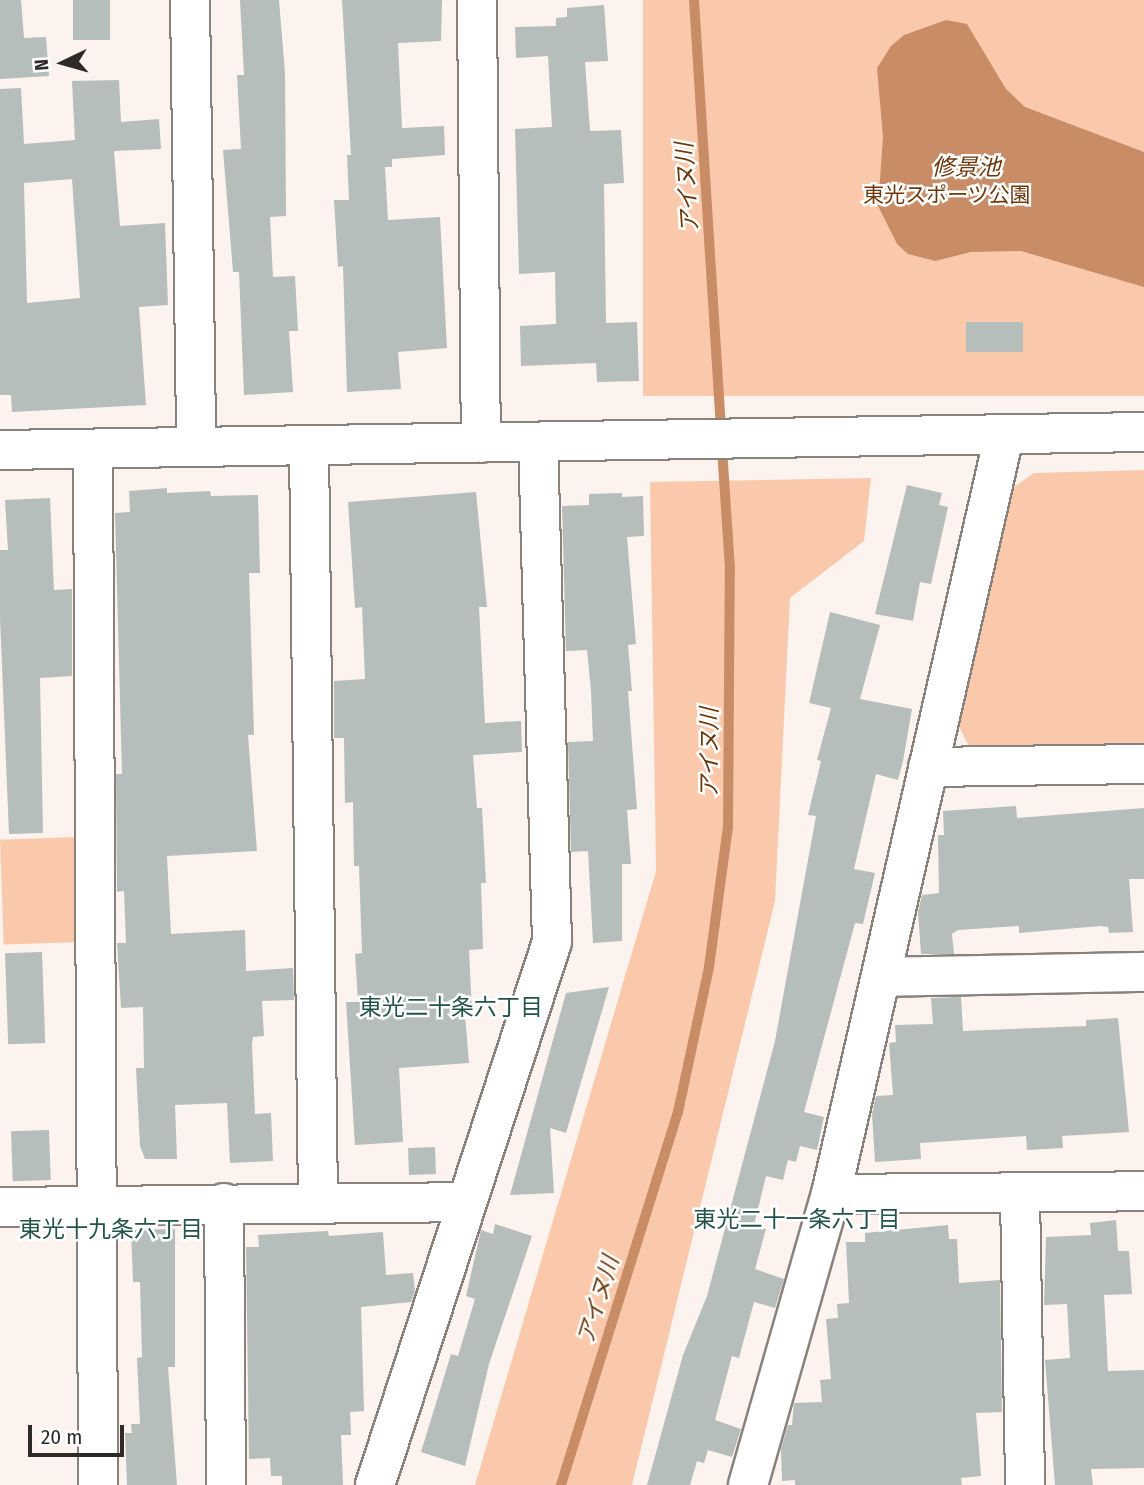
<!DOCTYPE html>
<html>
<head>
<meta charset="utf-8">
<style>
  body { margin:0 }
  #map { position:relative; width:1144px; height:1485px; overflow:hidden; background:#fcf3ee; font-family:"Fira Sans Condensed","Noto Sans JP",sans-serif }
  div>[style] { position:absolute }
  .green>* { inset:0; background:#fac9ab; transform-origin:0 0 }
  .water>* { inset:0; background:#c88c66 }
  .stream>* { height:10px; margin:-5px; padding:0 5px; transform-origin:5px; border-radius:5px; background:#c88c66 }
  .building>* { inset:0; background:#b5bebb; transform-origin:0 0 }
  .roads { filter:drop-shadow(2px 0 #88817c) drop-shadow(-2px 0 #88817c) drop-shadow(0 2px #88817c) drop-shadow(0 -2px #88817c) }
  .minor>* { height:38px; margin:-19px; padding:0 19px; transform-origin:19px; border-radius:19px; background:#fff }
  span { translate:-50% -50%; white-space:nowrap; text-align:center; line-height:1.15; -webkit-text-stroke:5px #fff; paint-order:stroke }
  .park-label { font-size:21px; color:#70380a }
  .water-label { font-size:23px; color:#6f3709; font-style:italic }
  .neighbourhood-label { font-size:23px; color:#215547 }
  .north { position:absolute; left:28px; top:28px; width:70px; height:70px; -webkit-text-stroke:5px #fff; paint-order:stroke; rotate:265deg; font-size:19px; font-weight:700; line-height:28px; text-align:center; color:#2d2a28 }
  .north::after { content:''; display:block; margin:auto; width:24px; height:32px; background:#2d2a28; clip-path:polygon(50% 0,100% 100%,50% 72%,0 100%) }
  .scale { position:absolute; left:28px; top:1425px; width:96px; height:32px; box-sizing:border-box; border:4px solid #2d2a28; border-top:0; padding-left:9px; font-size:21px; line-height:24px; white-space:nowrap; color:#2d2a28; -webkit-text-stroke:5px #fff; paint-order:stroke }
</style>
</head>
<body>
<div id="map">
  <div class="green">
    <div style="left:643px;top:0;width:501px;height:396px"></div>
    <div style="clip-path:polygon(1144px 470px,1144px 744px,970px 748px,957px 723px,1014px 487px,1034px 473px)"></div>
    <div style="clip-path:polygon(871px 478px,864px 541px,790px 598px,775px 901px,632px 1485px,475px 1485px,656px 871px,650px 482px)"></div>
    <div style="left:77px;top:837px;width:105px;height:77px;rotate:88deg"></div>
  </div>
  <div class="water">
    <div style="clip-path:polygon(946px 20px,967px 24px,1006px 89px,1025px 107px,1144px 152px,1144px 287px,1021px 251px,971px 252px,935px 261px,908px 254px,897px 244px,878px 206px,883px 137px,877px 68px,891px 46px,904px 35px)"></div>
  </div>
  <div class="stream">
    <div style="left:694px;top:0;width:434px;rotate:86.4deg"></div>
    <div style="left:561px;top:1485px;width:391px;rotate:-72.6deg"></div>
    <div style="left:678px;top:1112px;width:148px;rotate:-77.9deg"></div>
    <div style="left:709px;top:967px;width:141px;rotate:-82.3deg"></div>
    <div style="left:728px;top:827px;width:258px;rotate:-89.6deg"></div>
    <div style="left:730px;top:569px;width:121px;rotate:-93.8deg"></div>
  </div>
  <div class="building">
    <div style="clip-path:polygon(0 0,21px 0,24px 38px,46px 37px,49px 76px,0 79px)"></div>
    <div style="left:73px;top:0;width:37px;height:40px"></div>
    <div style="clip-path:polygon(240px 0,279px 0,285px 73px,286px 216px,270px 217px,273px 277px,295px 276px,298px 331px,289px 331px,293px 392px,244px 395px,239px 272px,233px 272px,223px 150px,241px 149px,237px 75px,244px 75px)"></div>
    <div style="clip-path:polygon(342px 0,442px 0,441px 41px,398px 43px,402px 128px,444px 126px,445px 155px,392px 159px,392px 167px,385px 167px,388px 220px,440px 217px,447px 348px,398px 352px,401px 389px,347px 392px,343px 266px,338px 267px,334px 200px,349px 200px,347px 155px,351px 155px)"></div>
    <div style="clip-path:polygon(604px 5px,608px 61px,585px 62px,590px 131px,621px 130px,624px 183px,604px 184px,606px 323px,637px 322px,639px 381px,597px 382px,596px 363px,521px 366px,520px 326px,556px 324px,555px 272px,519px 274px,515px 129px,552px 127px,548px 56px,516px 58px,515px 27px,556px 26px,556px 18px,567px 17px,567px 8px)"></div>
    <div style="clip-path:polygon(evenodd,119px 80px,121px 122px,159px 119px,161px 149px,114px 151px,120px 226px,165px 223px,168px 305px,139px 307px,146px 405px,12px 412px,11px 395px,0 395px,0 89px,21px 88px,24px 144px,75px 140px,72px 81px,119px 80px,72px 179px,80px 298px,27px 303px,24px 183px,72px 179px)"></div>
    <div style="left:1023px;top:322px;width:30px;height:57px;rotate:90deg"></div>
    <div style="clip-path:polygon(907px 485px,942px 493px,939px 505px,948px 507px,931px 584px,920px 582px,913px 621px,875px 614px)"></div>
    <div style="clip-path:polygon(167px 488px,167px 493px,210px 491px,211px 496px,258px 495px,260px 573px,249px 573px,254px 735px,248px 735px,257px 851px,167px 856px,171px 934px,245px 930px,246px 971px,293px 968px,294px 1000px,262px 1001px,264px 1036px,253px 1037px,252px 1044px,255px 1114px,271px 1113px,273px 1161px,230px 1163px,227px 1103px,175px 1105px,177px 1159px,145px 1159px,140px 1146px,136px 1068px,144px 1068px,143px 1007px,121px 1008px,117px 943px,126px 943px,124px 891px,117px 892px,116px 774px,122px 774px,115px 513px,130px 512px,129px 491px)"></div>
    <div style="clip-path:polygon(476px 492px,487px 607px,479px 607px,485px 723px,521px 721px,522px 752px,473px 755px,477px 808px,482px 808px,486px 883px,481px 883px,483px 949px,469px 950px,472px 1013px,465px 1014px,469px 1063px,399px 1068px,403px 1142px,355px 1145px,346px 1002px,358px 1002px,355px 954px,362px 953px,359px 866px,354px 866px,353px 802px,345px 803px,344px 738px,334px 738px,334px 681px,365px 679px,362px 607px,355px 608px,348px 502px)"></div>
    <div style="clip-path:polygon(622px 493px,622px 497px,643px 496px,644px 536px,627px 537px,636px 644px,628px 645px,632px 691px,628px 691px,637px 809px,627px 810px,631px 864px,622px 864px,622px 941px,593px 943px,588px 851px,571px 852px,568px 742px,593px 741px,591px 691px,587px 650px,566px 651px,562px 506px,589px 505px,589px 494px)"></div>
    <div style="clip-path:polygon(50px 498px,54px 590px,72px 589px,72px 676px,40px 678px,43px 833px,9px 834px,0 618px,0 550px,8px 550px,5px 500px)"></div>
    <div style="clip-path:polygon(830px 612px,880px 625px,860px 699px,912px 709px,903px 761px,898px 780px,876px 774px,854px 869px,875px 873px,863px 924px,855px 923px,804px 1112px,824px 1117px,817px 1150px,800px 1146px,796px 1162px,788px 1160px,783px 1180px,766px 1176px,754px 1225px,766px 1229px,755px 1269px,784px 1279px,775px 1308px,754px 1302px,739px 1358px,732px 1356px,715px 1420px,741px 1429px,732px 1457px,708px 1450px,704px 1463px,697px 1461px,690px 1485px,647px 1485px,683px 1355px,707px 1296px,775px 1041px,816px 816px,808px 815px,821px 761px,817px 760px,831px 708px,809px 703px)"></div>
    <div style="clip-path:polygon(1016px 806px,1017px 818px,1144px 808px,1144px 879px,1129px 879px,1133px 932px,1109px 933px,1108px 927px,1100px 926px,1019px 933px,1019px 926px,958px 930px,952px 934px,954px 954px,921px 954px,918px 912px,922px 895px,939px 893px,938px 835px,944px 835px,943px 811px)"></div>
    <div style="left:42px;top:952px;width:91px;height:37px;rotate:88deg"></div>
    <div style="clip-path:polygon(609px 987px,566px 1133px,550px 1128px,554px 1193px,510px 1195px,566px 993px)"></div>
    <div style="clip-path:polygon(961px 997px,963px 1031px,1086px 1026px,1086px 1020px,1118px 1018px,1129px 1132px,1062px 1136px,1063px 1148px,1027px 1150px,1026px 1136px,920px 1143px,921px 1159px,875px 1162px,872px 1114px,876px 1096px,893px 1095px,889px 1043px,896px 1042px,895px 1025px,933px 1024px,931px 998px)"></div>
    <div style="left:49px;top:1130px;width:50px;height:38px;rotate:88deg"></div>
    <div style="left:435px;top:1147px;width:27px;height:27px;rotate:88deg"></div>
    <div style="clip-path:polygon(1116px 1220px,1118px 1251px,1129px 1251px,1132px 1294px,1104px 1295px,1108px 1371px,1144px 1370px,1144px 1468px,1091px 1469px,1093px 1485px,1055px 1485px,1045px 1360px,1070px 1358px,1067px 1304px,1044px 1305px,1046px 1237px,1091px 1235px,1090px 1223px)"></div>
    <div style="clip-path:polygon(495px 1224px,532px 1236px,489px 1364px,465px 1466px,421px 1452px,451px 1354px,458px 1356px,475px 1299px,466px 1296px,481px 1230px,493px 1234px)"></div>
    <div style="clip-path:polygon(948px 1225px,949px 1239px,957px 1239px,959px 1283px,1000px 1280px,1002px 1412px,976px 1413px,981px 1476px,961px 1478px,962px 1485px,795px 1485px,795px 1480px,782px 1481px,781px 1449px,788px 1425px,792px 1425px,794px 1403px,822px 1402px,820px 1380px,831px 1379px,826px 1319px,838px 1318px,837px 1304px,849px 1303px,846px 1242px,865px 1242px,865px 1233px)"></div>
    <div style="clip-path:polygon(175px 1229px,175px 1367px,168px 1367px,177px 1485px,127px 1485px,125px 1433px,132px 1433px,131px 1424px,140px 1424px,137px 1358px,142px 1357px,140px 1282px,133px 1282px,131px 1230px)"></div>
    <div style="clip-path:polygon(328px 1231px,329px 1236px,383px 1232px,386px 1275px,413px 1273px,415px 1291px,411px 1302px,361px 1307px,364px 1411px,350px 1412px,351px 1435px,341px 1435px,343px 1485px,282px 1485px,282px 1476px,271px 1476px,270px 1458px,249px 1459px,246px 1247px,259px 1247px,258px 1235px)"></div>
  </div>
  <div class="roads">
    <div class="minor">
      <div style="left:190px;top:0;width:447px;rotate:89.2deg"></div>
      <div style="left:477px;top:0;width:443px;rotate:89.5deg"></div>
      <div style="left:309px;top:445px;width:756px;rotate:89.32deg"></div>
      <div style="left:93px;top:449px;width:1036px;rotate:89.72deg"></div>
      <div style="left:0;top:450px;width:1144px;rotate:-0.9deg"></div>
      <div style="left:928px;top:767px;width:216px;rotate:-0.8deg"></div>
      <div style="left:882px;top:977px;width:262px;rotate:-1.1deg"></div>
      <div style="left:831px;top:1194px;width:313px;rotate:-0.5deg"></div>
      <div style="left:1020px;top:1194px;width:291px;rotate:89deg"></div>
      <div style="left:224px;top:1203px;width:282px;rotate:89.6deg"></div>
      <div style="left:0;top:1207px;width:465px;rotate:-0.6deg"></div>
      <div style="left:375px;top:1485px;width:571px;rotate:-71.95deg"></div>
      <div style="left:552px;top:942px;width:500px;rotate:-91.6deg"></div>
      <div style="left:748px;top:1485px;width:303px;rotate:-74.1deg"></div>
      <div style="left:831px;top:1194px;width:777px;rotate:-77.14deg"></div>
    </div>
  </div>
  <div class="park-label">
    <span style="left:947px;top:195px">東光スポーツ公園</span>
  </div>
  <div class="water-label">
    <span style="left:966px;top:167px">修景池</span>
    <span style="left:687px;top:188px;rotate:-94deg">アイヌ川</span>
    <span style="left:709px;top:753px;rotate:-90deg">アイヌ川</span>
    <span style="left:598px;top:1300px;rotate:-73deg">アイヌ川</span>
  </div>
  <div class="neighbourhood-label">
    <span style="left:451px;top:1007px">東光二十条六丁目</span>
    <span style="left:797px;top:1219px">東光二十一条六丁目</span>
    <span style="left:111px;top:1229px">東光十九条六丁目</span>
  </div>
  <div class="north">N</div>
  <div class="scale">20 m</div>
</div>
</body>
</html>
